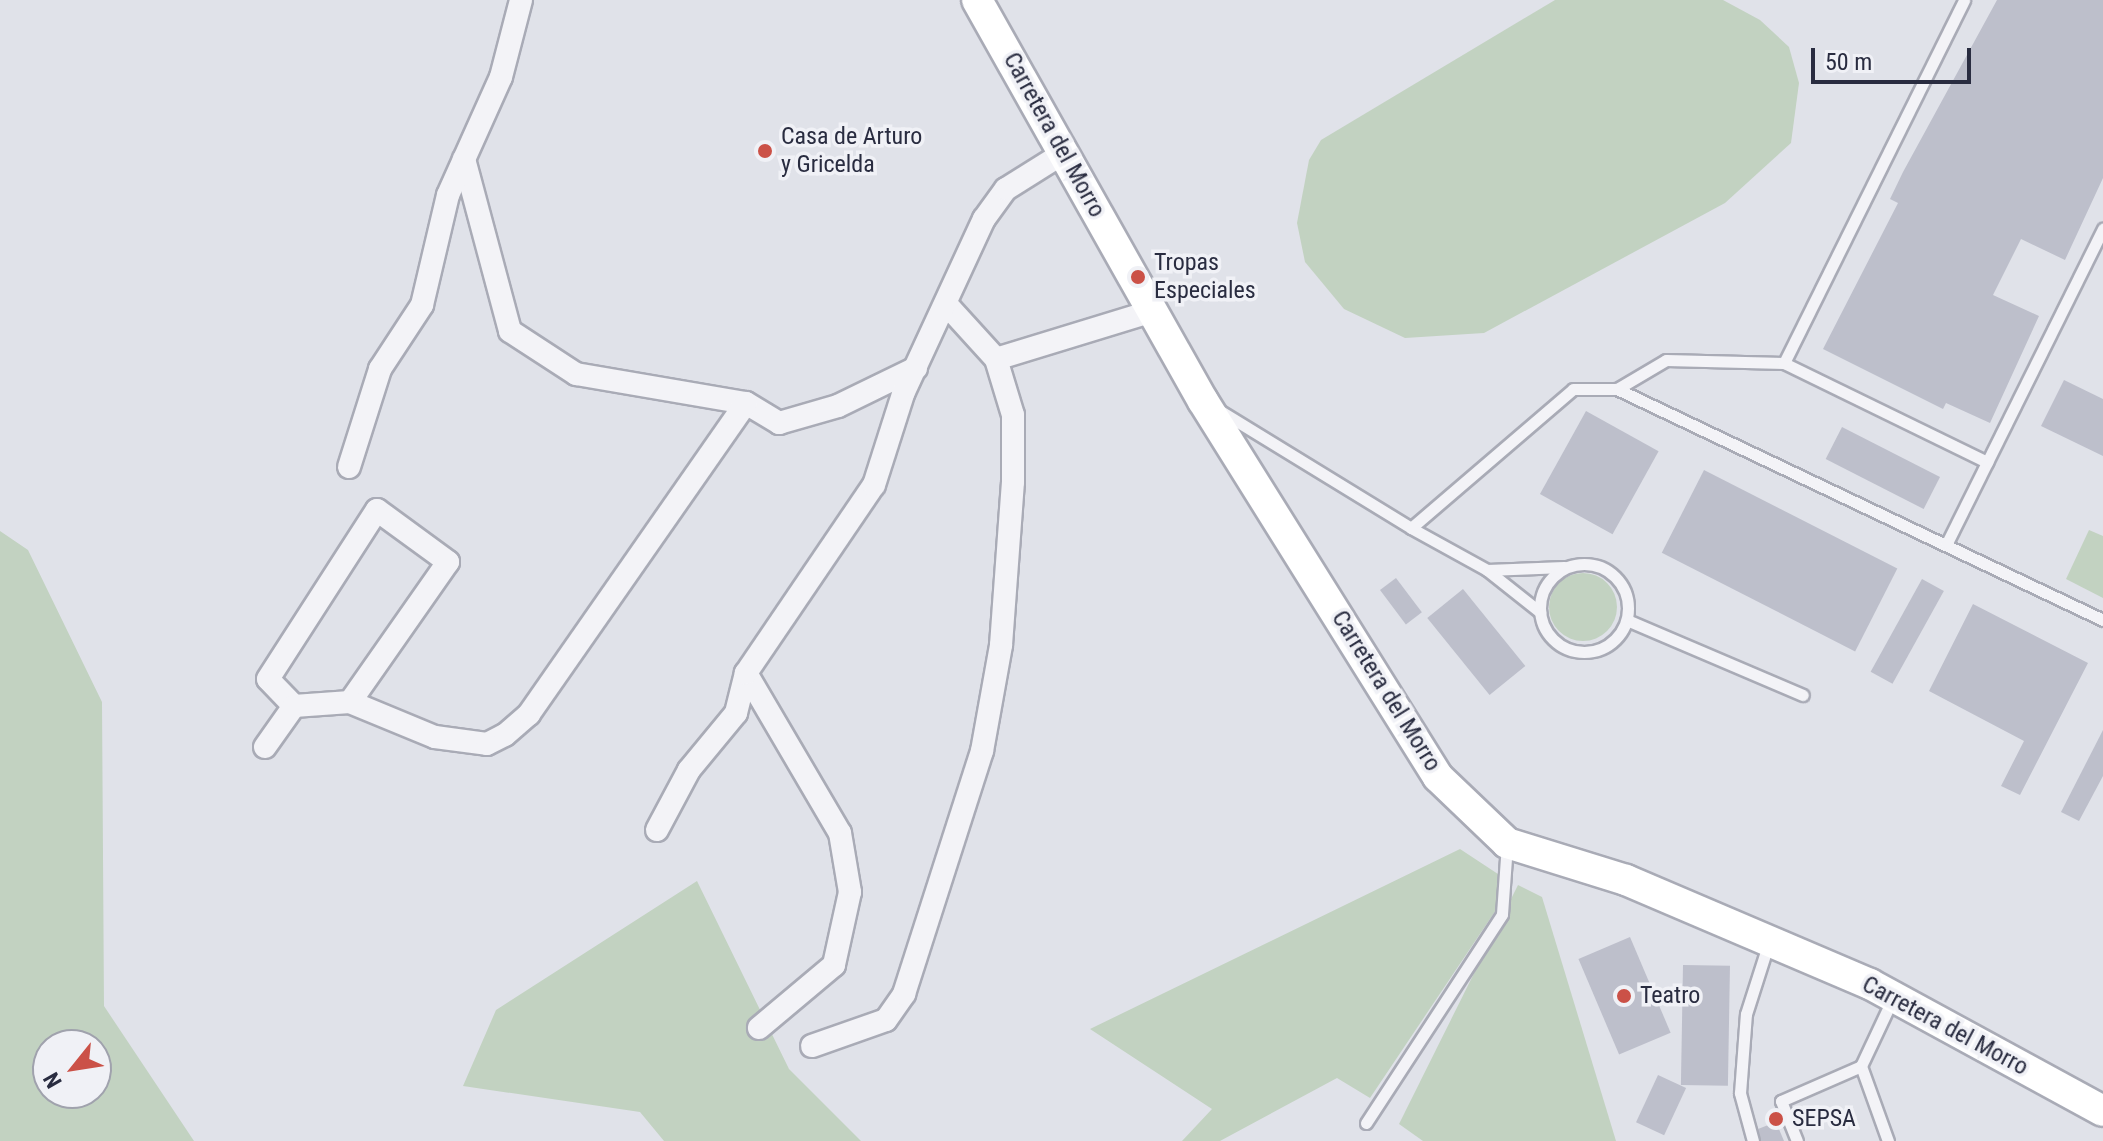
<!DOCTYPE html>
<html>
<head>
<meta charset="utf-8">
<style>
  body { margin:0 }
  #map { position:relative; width:2103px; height:1141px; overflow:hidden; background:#e0e2e9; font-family:"Roboto Condensed",sans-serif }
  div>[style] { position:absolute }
  .green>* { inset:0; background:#c2d2c1 }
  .round { border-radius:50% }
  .building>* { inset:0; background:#bdbfcb; transform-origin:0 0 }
  .roads { filter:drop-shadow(2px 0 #a9abb6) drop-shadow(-2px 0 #a9abb6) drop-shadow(0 2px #a9abb6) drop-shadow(0 -2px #a9abb6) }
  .service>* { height:11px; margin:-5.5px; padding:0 5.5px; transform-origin:5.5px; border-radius:5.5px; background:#f3f3f7 }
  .service>.ring { margin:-5.5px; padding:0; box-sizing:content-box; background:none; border:11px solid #f3f3f7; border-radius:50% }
  .minor>* { height:22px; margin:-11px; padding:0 11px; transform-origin:11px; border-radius:11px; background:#f3f3f7 }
  .secondary>* { height:30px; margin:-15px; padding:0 15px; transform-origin:15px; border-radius:15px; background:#fff }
  .dots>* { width:22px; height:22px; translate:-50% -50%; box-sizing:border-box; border:4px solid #f0f1f6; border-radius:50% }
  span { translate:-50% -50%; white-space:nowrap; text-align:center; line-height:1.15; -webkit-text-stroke:7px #f0f1f6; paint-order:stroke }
  .street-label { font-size:24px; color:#292c40 }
  .poi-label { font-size:24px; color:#292c40 }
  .left { translate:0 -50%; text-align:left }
  .north { position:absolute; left:32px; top:1029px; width:80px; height:80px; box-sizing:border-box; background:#f0f1f6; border:2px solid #a0a2ad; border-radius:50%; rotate:240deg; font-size:22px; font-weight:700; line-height:32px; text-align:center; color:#292c40 }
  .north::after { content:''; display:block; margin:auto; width:28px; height:36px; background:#cb5147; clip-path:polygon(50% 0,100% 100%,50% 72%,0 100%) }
  .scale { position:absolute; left:1811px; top:48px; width:160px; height:36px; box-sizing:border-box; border:4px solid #292c40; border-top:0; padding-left:10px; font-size:24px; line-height:28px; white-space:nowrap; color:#292c40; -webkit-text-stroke:6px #f0f1f6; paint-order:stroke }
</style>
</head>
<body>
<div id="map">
  <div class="green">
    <div style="clip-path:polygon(1555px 0,1723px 0,1760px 20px,1789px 47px,1799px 83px,1791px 143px,1725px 203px,1484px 333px,1405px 338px,1344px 309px,1305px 262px,1297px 223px,1309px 160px,1321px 140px)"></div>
    <div style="clip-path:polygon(2089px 530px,2103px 536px,2103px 598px,2066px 579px)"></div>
    <div style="clip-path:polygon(evenodd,0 531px,28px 550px,102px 702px,104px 1006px,194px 1141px,0 1141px,0 531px,48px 1045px,96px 1045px,96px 1093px,48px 1093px,48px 1045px)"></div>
    <div class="round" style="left:1549px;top:573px;width:68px;height:68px"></div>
    <div style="clip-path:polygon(1460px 849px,1501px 876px,1496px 910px,1370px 1098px,1337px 1078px,1220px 1141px,1182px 1141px,1212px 1109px,1090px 1029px)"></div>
    <div style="clip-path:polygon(697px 881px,789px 1069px,861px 1141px,664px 1141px,640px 1112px,463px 1086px,496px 1010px)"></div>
    <div style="clip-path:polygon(1518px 885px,1542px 897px,1616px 1141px,1423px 1141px,1399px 1124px)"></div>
  </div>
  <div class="building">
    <div style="clip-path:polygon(1997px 0,2103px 0,2103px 178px,2065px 260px,2021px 239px,1993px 295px,2039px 316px,1990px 423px,1946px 403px,1943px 409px,1823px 349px,1898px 203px,1890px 199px,1903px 172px)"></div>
    <div style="clip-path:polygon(2064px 380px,2103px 399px,2103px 456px,2041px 426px)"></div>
    <div style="left:1586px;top:411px;width:83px;height:95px;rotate:29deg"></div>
    <div style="left:1842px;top:427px;width:110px;height:36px;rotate:27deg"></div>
    <div style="left:1704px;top:470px;width:217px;height:93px;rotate:27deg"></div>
    <div style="left:1396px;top:578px;width:43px;height:20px;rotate:53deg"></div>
    <div style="left:1922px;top:579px;width:25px;height:106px;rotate:29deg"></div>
    <div style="left:1463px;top:589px;width:99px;height:46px;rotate:51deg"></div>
    <div style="clip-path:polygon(1973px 604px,2088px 663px,2020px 795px,2001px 786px,2024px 741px,1929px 691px)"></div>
    <div style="clip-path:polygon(2103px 730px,2103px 776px,2079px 821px,2061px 812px)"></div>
    <div style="left:1630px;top:937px;width:104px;height:56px;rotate:67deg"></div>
    <div style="left:1683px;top:965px;width:47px;height:120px;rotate:1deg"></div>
    <div style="left:1658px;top:1075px;width:31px;height:52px;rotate:25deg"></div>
    <div style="clip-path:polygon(1776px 1122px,1784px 1141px,1761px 1141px,1758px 1129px)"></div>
  </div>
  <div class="roads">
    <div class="service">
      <div style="left:1784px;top:363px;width:405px;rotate:-63.6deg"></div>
      <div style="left:1617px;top:389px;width:57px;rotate:-30.6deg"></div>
      <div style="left:1666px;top:360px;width:118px;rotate:1.5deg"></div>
      <div style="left:1784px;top:363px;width:226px;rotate:26deg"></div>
      <div style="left:1217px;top:409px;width:228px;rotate:31.5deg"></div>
      <div style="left:1411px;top:528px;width:213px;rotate:-40.6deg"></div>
      <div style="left:1573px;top:389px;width:44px"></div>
      <div style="left:1617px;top:389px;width:538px;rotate:25.42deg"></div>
      <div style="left:1411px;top:528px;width:87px;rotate:28.9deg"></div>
      <div style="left:1487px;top:570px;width:77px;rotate:-2.2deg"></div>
      <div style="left:1947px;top:543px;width:351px;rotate:-63.6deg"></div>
      <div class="ring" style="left:1540px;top:564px;width:77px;height:77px"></div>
      <div style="left:1487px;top:570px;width:68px;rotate:38.4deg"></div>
      <div style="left:1627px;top:620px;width:191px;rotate:23.1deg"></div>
      <div style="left:1861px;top:1066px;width:75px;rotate:-64.8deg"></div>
      <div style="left:1366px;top:1123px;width:249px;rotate:-56.9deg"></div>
      <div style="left:1502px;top:914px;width:70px;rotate:-85.9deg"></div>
      <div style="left:1753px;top:1141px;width:50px;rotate:-105.2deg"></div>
      <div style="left:1740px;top:1093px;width:79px;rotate:-85.7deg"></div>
      <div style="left:1746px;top:1014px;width:76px;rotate:-72.3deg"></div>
      <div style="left:1797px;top:1141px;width:43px;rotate:-111.8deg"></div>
      <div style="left:1781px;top:1101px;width:87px;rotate:-23.6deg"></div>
      <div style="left:1861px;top:1066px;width:80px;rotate:70.2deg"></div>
    </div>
    <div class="minor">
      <div style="left:464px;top:159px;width:178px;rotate:75deg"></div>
      <div style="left:510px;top:331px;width:79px;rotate:33.1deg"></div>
      <div style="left:576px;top:374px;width:172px;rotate:9.7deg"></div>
      <div style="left:746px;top:403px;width:39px;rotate:31deg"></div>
      <div style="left:779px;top:423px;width:61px;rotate:-16.1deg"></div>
      <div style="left:838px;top:406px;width:87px;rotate:-26deg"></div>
      <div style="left:946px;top:304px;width:74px;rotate:47.7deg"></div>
      <div style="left:996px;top:359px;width:164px;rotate:-17deg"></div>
      <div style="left:349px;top:467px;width:103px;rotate:-72.4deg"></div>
      <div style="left:380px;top:369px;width:77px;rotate:-56.7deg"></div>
      <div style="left:422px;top:305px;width:113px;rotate:-76.7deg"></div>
      <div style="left:448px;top:195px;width:129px;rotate:-65.8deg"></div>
      <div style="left:501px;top:77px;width:80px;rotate:-75.4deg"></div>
      <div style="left:746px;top:673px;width:186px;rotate:59.6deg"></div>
      <div style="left:840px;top:833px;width:60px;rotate:80.4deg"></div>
      <div style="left:850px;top:892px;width:75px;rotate:102.4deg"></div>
      <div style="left:834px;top:965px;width:98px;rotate:140deg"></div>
      <div style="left:294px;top:706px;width:37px;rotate:-134deg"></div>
      <div style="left:268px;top:679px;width:201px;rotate:-57.2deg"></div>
      <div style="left:377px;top:510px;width:88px;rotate:36.2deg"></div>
      <div style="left:448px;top:562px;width:171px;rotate:125deg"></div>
      <div style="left:265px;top:747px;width:50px;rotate:-54.7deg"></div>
      <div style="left:294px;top:706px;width:56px;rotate:-4.1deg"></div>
      <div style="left:350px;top:702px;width:92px;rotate:22.4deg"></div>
      <div style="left:435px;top:737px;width:52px;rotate:7.7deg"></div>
      <div style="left:487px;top:744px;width:20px;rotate:-27deg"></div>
      <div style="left:505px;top:735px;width:32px;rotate:-41deg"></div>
      <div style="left:529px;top:714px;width:379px;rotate:-55.1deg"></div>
      <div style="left:657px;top:830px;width:68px;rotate:-61.9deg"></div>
      <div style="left:689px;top:770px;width:74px;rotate:-50.5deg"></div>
      <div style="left:736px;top:713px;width:41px;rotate:-76deg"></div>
      <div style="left:746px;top:673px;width:227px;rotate:-55.8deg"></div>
      <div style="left:874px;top:485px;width:96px;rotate:-72.3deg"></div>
      <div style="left:903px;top:394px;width:193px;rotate:-65.2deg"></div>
      <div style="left:984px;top:219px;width:37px;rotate:-54deg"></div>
      <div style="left:1006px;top:189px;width:70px;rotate:-32.1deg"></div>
      <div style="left:812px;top:1046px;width:78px;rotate:-19.4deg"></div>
      <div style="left:886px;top:1020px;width:32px;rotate:-55deg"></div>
      <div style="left:904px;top:994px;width:255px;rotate:-72.2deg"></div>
      <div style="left:982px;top:751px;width:108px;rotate:-79.8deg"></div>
      <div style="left:1001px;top:645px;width:163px;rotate:-85.8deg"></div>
      <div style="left:1013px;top:482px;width:67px;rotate:-90deg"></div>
      <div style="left:1013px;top:415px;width:59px;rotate:-106.9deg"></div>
    </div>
    <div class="secondary">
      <div style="left:977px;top:0;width:460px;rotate:60.6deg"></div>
      <div style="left:1203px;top:401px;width:443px;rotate:58deg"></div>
      <div style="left:1438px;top:777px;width:95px;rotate:43.7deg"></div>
      <div style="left:1507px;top:843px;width:125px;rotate:17.3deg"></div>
      <div style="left:1626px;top:880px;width:265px;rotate:23.1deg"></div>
      <div style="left:1870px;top:984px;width:265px;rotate:28.6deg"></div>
    </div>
  </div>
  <div class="dots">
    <div style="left:765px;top:151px;background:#cb5147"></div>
    <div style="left:1138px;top:277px;background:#cb5147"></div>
    <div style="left:1624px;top:996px;background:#cb5147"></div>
    <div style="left:1776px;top:1119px;background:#cb5147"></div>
  </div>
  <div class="street-label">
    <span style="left:1054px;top:135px;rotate:61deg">Carretera del Morro</span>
    <span style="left:1386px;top:691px;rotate:58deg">Carretera del Morro</span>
    <span style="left:1945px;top:1026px;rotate:28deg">Carretera del Morro</span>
  </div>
  <div class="poi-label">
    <span class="left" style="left:781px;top:151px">Casa de Arturo<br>y Gricelda</span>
    <span class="left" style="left:1154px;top:277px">Tropas<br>Especiales</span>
    <span class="left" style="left:1640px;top:996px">Teatro</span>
    <span class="left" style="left:1792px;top:1119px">SEPSA</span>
  </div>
  <div class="north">N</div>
  <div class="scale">50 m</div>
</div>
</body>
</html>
